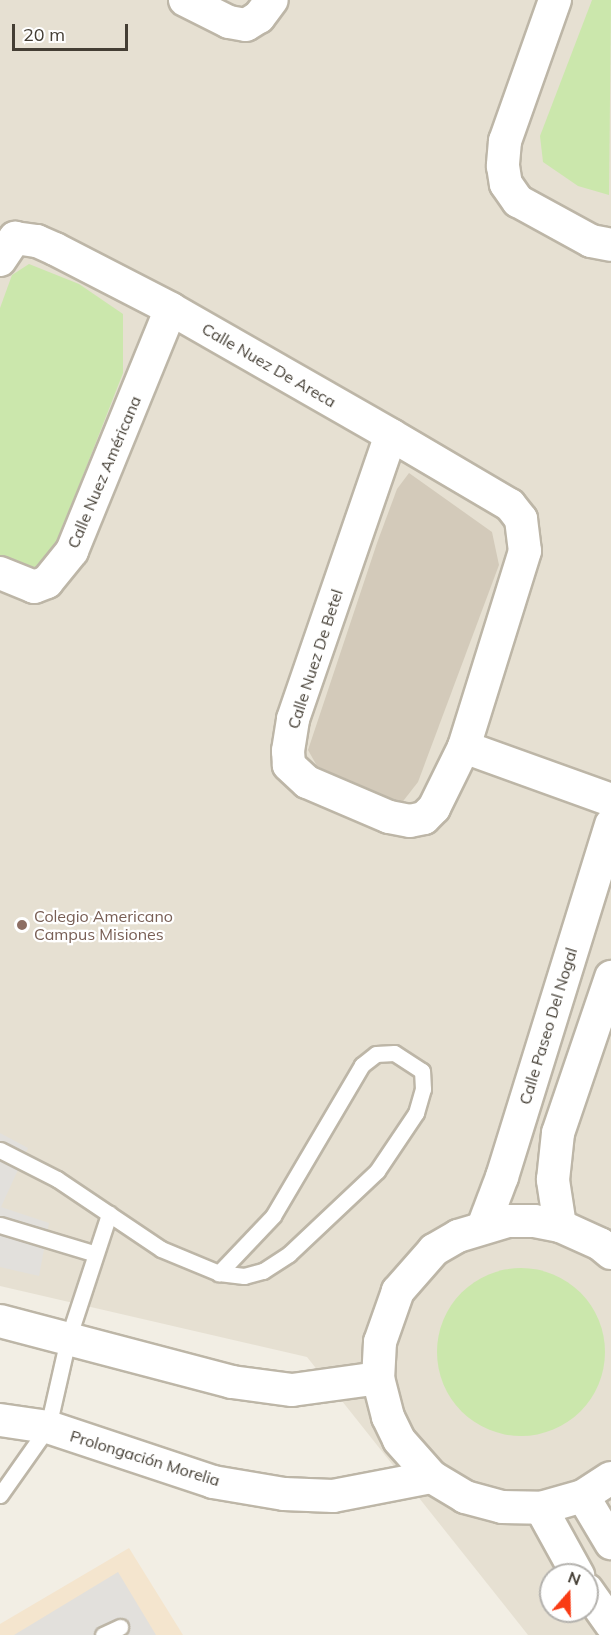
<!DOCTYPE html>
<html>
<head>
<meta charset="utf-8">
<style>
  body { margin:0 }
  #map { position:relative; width:611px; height:1635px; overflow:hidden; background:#f2eee4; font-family:Mulish,sans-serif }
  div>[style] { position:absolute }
  .residential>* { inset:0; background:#e6e0d2 }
  .commercial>* { inset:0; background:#f4e5ce }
  .green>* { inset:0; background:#cbe7ac }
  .round { border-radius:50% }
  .parking>* { inset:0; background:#e2e0dc }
  .building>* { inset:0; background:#d3caba }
  .roads { filter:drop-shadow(2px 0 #bdb6a7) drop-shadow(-2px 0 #bdb6a7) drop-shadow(0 2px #bdb6a7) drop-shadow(0 -2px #bdb6a7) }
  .service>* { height:15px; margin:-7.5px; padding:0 7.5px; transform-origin:7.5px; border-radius:7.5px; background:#fff }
  .minor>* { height:32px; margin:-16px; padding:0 16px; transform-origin:16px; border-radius:16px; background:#fff }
  .dots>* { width:16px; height:16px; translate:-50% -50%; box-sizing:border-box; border:3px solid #fff; border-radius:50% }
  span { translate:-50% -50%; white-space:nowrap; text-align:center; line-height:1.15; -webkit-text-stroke:4.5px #fff; paint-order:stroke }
  .street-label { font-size:16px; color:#443e34 }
  .education-label { font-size:16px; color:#785e54 }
  .left { translate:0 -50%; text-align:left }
  .north { position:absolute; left:539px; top:1563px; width:60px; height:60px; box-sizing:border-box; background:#fff; border:2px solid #b4b2ae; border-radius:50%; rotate:20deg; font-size:16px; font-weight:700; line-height:24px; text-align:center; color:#443e34 }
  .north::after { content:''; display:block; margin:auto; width:21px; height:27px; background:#f93b14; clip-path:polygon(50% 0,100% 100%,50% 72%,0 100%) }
  .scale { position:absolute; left:12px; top:24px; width:116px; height:27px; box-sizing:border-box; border:3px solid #443e34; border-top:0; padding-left:8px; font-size:18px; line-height:21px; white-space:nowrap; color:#443e34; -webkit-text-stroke:4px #fff; paint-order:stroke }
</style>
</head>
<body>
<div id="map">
  <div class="residential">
    <div style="clip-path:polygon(evenodd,0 0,611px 0,611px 1635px,528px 1635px,307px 1357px,0 1286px,0 0,551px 1575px,587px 1575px,587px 1611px,551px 1611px,551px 1575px)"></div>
  </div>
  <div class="commercial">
    <div style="clip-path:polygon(129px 1548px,183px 1635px,0 1635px,0 1624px)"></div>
  </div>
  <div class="green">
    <div style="clip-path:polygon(592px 0,611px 0,609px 195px,578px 186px,543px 162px,540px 136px)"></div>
    <div style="clip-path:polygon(29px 264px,79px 284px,123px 314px,123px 373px,54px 550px,34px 576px,0 559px,0 308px,12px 275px)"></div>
    <div class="round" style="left:437px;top:1268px;width:168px;height:168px"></div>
  </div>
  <div class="parking">
    <div style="clip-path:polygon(0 1133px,28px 1148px,1px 1207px,49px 1223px,39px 1276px,0 1267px)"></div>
    <div style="clip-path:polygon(118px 1572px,156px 1635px,14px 1635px)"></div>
  </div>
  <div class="building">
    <div style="clip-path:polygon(409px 473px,492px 532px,499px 565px,418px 782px,397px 809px,317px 766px,308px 750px,377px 543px,397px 489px)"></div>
  </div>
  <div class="roads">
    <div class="service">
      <div style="left:0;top:1150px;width:64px;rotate:27deg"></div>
      <div style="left:57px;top:1179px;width:125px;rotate:33.9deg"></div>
      <div style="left:161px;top:1249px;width:63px;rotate:22.5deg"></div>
      <div style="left:219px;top:1273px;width:25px;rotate:7deg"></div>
      <div style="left:244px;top:1276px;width:20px;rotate:-15deg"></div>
      <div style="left:263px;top:1271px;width:31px;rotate:-33deg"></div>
      <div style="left:289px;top:1254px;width:121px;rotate:-43.3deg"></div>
      <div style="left:377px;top:1171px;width:70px;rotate:-56.1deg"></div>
      <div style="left:416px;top:1113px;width:25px;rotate:-74deg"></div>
      <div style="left:423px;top:1089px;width:18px;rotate:-93deg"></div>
      <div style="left:422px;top:1071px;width:33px;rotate:-147deg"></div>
      <div style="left:394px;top:1053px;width:18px;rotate:177deg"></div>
      <div style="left:376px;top:1054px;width:18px;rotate:142deg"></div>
      <div style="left:362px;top:1065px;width:175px;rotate:120.5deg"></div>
      <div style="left:273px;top:1216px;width:79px;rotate:133.5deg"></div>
      <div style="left:0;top:1225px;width:97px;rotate:16.8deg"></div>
      <div style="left:0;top:1495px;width:83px;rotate:-54.8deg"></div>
      <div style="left:48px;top:1427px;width:90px;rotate:-77.2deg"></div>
      <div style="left:68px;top:1339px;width:132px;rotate:-71.8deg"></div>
      <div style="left:103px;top:1635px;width:19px;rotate:-25deg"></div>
    </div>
    <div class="minor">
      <div style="left:185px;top:0;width:49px;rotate:26.6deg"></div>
      <div style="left:229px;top:22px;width:17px;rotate:10deg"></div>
      <div style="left:246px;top:25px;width:15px;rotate:-32deg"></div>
      <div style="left:259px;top:17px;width:21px;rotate:-53deg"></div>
      <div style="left:555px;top:0;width:150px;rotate:109.5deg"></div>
      <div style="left:505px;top:141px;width:25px;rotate:95deg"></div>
      <div style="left:503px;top:166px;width:18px;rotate:81deg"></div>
      <div style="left:506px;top:184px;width:21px;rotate:55deg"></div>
      <div style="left:518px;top:201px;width:83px;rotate:28.7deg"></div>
      <div style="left:591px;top:241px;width:20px;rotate:11deg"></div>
      <div style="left:0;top:260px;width:27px;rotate:-56deg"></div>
      <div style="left:15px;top:238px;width:22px;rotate:8deg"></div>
      <div style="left:37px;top:241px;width:20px;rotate:24deg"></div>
      <div style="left:55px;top:249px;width:131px;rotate:27.3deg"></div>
      <div style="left:171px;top:309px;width:254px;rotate:29.8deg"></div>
      <div style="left:391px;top:435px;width:138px;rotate:30.5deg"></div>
      <div style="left:510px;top:505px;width:18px;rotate:52deg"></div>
      <div style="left:521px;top:519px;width:32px;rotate:83deg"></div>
      <div style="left:525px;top:551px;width:205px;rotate:107.3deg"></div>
      <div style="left:464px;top:747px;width:68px;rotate:116.2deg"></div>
      <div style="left:434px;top:808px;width:14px;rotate:135deg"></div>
      <div style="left:424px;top:818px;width:14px;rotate:168deg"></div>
      <div style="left:410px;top:821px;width:21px;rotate:-169deg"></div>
      <div style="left:389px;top:817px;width:89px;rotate:-156.9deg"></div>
      <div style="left:307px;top:782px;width:25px;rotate:-137deg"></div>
      <div style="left:289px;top:765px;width:14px;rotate:-94deg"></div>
      <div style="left:288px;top:751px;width:32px;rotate:-81deg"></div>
      <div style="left:293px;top:719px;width:300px;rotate:-71deg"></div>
      <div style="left:0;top:573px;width:37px;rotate:22deg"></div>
      <div style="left:34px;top:587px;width:14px;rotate:-21deg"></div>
      <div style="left:47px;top:582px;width:40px;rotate:-51deg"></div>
      <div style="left:72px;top:551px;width:261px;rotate:-67.8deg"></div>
      <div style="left:464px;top:747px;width:156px;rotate:19.8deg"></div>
      <div style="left:560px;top:1226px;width:47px;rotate:-98.7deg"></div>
      <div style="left:553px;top:1180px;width:47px;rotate:-83.9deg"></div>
      <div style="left:558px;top:1133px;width:165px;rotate:-71.2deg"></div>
      <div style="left:483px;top:1227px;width:53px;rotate:-69.2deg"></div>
      <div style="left:502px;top:1177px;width:369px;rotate:-72.8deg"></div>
      <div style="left:611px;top:1253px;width:14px;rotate:-141deg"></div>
      <div style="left:600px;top:1244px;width:44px;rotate:-155.8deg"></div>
      <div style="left:560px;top:1226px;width:26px;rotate:-169deg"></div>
      <div style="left:534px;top:1221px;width:26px;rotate:180deg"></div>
      <div style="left:508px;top:1221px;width:52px;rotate:163.3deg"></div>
      <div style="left:458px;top:1236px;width:28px;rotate:150deg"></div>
      <div style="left:434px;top:1250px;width:55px;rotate:131.3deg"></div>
      <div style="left:398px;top:1291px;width:54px;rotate:109.4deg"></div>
      <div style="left:380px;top:1342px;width:36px;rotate:93deg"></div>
      <div style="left:378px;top:1378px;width:40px;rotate:75.6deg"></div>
      <div style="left:388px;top:1417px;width:25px;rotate:64deg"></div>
      <div style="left:399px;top:1440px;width:50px;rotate:48.3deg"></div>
      <div style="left:432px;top:1477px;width:39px;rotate:31deg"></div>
      <div style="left:465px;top:1497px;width:38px;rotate:15deg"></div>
      <div style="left:502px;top:1507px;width:39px;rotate:1deg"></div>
      <div style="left:541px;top:1508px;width:44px;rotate:-15.9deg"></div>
      <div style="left:583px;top:1496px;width:33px;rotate:-33deg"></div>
      <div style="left:0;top:1321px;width:240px;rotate:14.7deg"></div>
      <div style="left:232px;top:1382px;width:61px;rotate:7.6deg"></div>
      <div style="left:292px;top:1390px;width:87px;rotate:-7.9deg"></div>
      <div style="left:0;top:1420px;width:49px;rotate:8.3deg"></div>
      <div style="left:48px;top:1427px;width:174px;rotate:18.4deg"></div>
      <div style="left:213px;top:1482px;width:72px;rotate:9.6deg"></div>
      <div style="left:284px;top:1494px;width:49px;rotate:2.3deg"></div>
      <div style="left:333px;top:1496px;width:101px;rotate:-10.9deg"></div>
      <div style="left:583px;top:1496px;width:55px;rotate:59.2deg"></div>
      <div style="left:541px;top:1508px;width:77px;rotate:61.1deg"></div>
      <div style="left:587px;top:1590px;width:42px;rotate:54.8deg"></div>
    </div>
  </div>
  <div class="dots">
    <div style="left:22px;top:925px;background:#8d6e63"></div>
  </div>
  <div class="street-label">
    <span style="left:269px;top:365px;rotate:30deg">Calle Nuez De Areca</span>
    <span style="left:104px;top:472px;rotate:-67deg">Calle Nuez Américana</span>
    <span style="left:315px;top:659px;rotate:-72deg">Calle Nuez De Betel</span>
    <span style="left:548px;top:1026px;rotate:-73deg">Calle Paseo Del Nogal</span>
    <span style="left:145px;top:1458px;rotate:17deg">Prolongación Morelia</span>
  </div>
  <div class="education-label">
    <span class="left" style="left:34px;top:925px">Colegio Americano<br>Campus Misiones</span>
  </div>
  <div class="north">N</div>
  <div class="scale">20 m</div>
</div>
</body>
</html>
